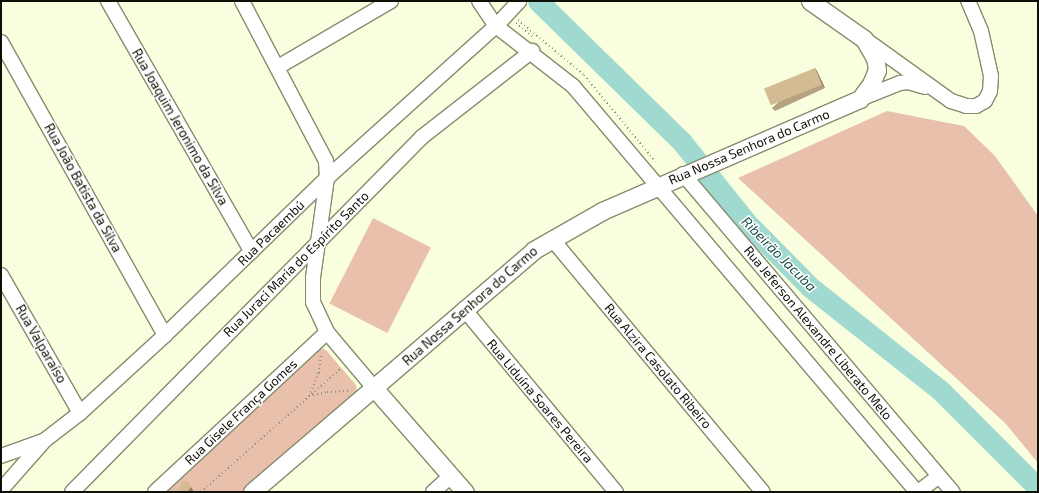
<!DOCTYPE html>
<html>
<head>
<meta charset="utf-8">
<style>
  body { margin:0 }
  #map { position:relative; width:1039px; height:493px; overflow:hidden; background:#f9ffde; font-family:"Exo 2",sans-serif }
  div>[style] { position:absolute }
  .green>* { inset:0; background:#e8c0ac; transform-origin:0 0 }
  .river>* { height:21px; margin:-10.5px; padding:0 10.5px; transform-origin:10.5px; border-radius:10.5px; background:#a0d9cf }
  .path>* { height:2px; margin-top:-1px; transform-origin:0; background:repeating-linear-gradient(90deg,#8f937c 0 1px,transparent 0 4px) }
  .roads { filter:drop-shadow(1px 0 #878c6e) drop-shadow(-1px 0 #878c6e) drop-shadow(0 1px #878c6e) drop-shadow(0 -1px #878c6e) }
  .minor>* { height:14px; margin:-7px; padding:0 7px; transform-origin:7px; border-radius:7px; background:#fff }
  .major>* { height:17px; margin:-8.5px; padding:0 8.5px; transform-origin:8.5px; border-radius:8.5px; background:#fff }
  .wall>* { inset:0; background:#b5a27f }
  .shaded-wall>* { inset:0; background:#948468 }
  .building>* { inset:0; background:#d3bc94; transform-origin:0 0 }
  span { translate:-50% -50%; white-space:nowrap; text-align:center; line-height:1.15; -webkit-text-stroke:3px #fff; paint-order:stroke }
  .street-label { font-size:13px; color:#0e1005 }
  .water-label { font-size:14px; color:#20514a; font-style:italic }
  .frame { position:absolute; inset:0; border:2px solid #0e1005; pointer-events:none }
</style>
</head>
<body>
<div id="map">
  <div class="green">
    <div style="clip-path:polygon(887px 111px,964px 126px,995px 156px,1038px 216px,1038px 463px,1006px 424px,738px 178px)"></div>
    <div style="left:373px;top:218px;width:65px;height:96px;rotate:27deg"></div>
    <div style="clip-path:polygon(320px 347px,326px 350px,356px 385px,357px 393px,244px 492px,163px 492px)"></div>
  </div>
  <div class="river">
    <div style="left:538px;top:1px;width:202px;rotate:44.4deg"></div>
    <div style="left:682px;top:142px;width:102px;rotate:51.3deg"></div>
    <div style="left:746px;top:222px;width:91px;rotate:45.4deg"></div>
    <div style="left:810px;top:287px;width:166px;rotate:38.4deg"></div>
    <div style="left:940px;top:390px;width:139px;rotate:45deg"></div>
  </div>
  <div class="path">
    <div style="left:518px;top:20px;width:86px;rotate:39.8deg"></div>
    <div style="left:584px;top:75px;width:112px;rotate:50.5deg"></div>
    <div style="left:516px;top:23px;width:22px;rotate:39deg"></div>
    <div style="left:309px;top:396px;width:25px;rotate:-67deg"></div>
    <div style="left:319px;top:373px;width:19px;rotate:-84deg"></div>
    <div style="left:309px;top:396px;width:18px;rotate:-13deg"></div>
    <div style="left:327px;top:392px;width:21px;rotate:-3deg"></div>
    <div style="left:201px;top:492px;width:186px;rotate:-41.5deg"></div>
  </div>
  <div class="roads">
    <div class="minor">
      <div style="left:108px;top:1px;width:289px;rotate:60.2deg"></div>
      <div style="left:242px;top:1px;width:181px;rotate:62.3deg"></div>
      <div style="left:326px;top:161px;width:17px;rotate:87deg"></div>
      <div style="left:327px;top:178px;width:100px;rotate:98deg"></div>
      <div style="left:313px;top:277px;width:25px;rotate:90deg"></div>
      <div style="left:313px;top:302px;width:33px;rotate:65deg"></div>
      <div style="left:327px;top:332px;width:75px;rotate:49.9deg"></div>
      <div style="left:479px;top:1px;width:30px;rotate:56deg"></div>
      <div style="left:496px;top:26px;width:98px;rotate:37.9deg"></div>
      <div style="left:573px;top:86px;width:532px;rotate:49.73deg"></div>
      <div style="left:866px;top:40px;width:105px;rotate:35.7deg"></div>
      <div style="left:951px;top:101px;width:16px;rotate:18deg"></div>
      <div style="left:966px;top:106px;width:10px"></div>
      <div style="left:976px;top:106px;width:10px;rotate:-29deg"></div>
      <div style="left:985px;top:101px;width:11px;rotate:-63deg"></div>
      <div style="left:990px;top:91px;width:15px;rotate:-86deg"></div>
      <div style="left:991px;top:76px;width:46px;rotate:-102.5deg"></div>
      <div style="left:981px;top:31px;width:33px;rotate:-113deg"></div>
      <div style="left:1px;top:42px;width:336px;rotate:60.8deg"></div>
      <div style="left:278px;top:67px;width:131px;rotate:-30.3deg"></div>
      <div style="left:860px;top:99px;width:43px;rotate:-21.8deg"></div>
      <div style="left:900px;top:83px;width:8px;rotate:-7deg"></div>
      <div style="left:908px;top:82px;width:18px;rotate:16deg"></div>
      <div style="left:683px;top:174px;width:417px;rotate:49.7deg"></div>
      <div style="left:552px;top:239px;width:329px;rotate:50.2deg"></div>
      <div style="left:1px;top:275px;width:159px;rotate:60.2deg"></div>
      <div style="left:464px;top:309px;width:238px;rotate:50.3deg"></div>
      <div style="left:1px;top:456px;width:45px;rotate:-19.7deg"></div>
      <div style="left:1px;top:490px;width:67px;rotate:-48.7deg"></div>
      <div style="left:45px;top:440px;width:44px;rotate:-37.6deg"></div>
      <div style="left:80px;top:413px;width:115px;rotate:-42.5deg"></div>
      <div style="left:165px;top:335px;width:226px;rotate:-44.1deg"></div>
      <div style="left:327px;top:178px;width:227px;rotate:-42deg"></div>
      <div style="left:496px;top:26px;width:34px;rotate:-47deg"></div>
      <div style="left:72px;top:492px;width:499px;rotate:-45.4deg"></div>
      <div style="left:422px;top:137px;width:140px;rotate:-38deg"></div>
      <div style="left:155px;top:492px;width:235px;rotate:-42.9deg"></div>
      <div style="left:433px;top:492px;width:24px;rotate:-42deg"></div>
      <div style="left:918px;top:492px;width:26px;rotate:-37deg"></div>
    </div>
    <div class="major">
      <div style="left:375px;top:389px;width:137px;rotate:48.9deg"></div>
      <div style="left:252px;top:492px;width:372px;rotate:-40.6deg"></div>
      <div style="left:534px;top:250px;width:78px;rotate:-29.8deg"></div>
      <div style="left:602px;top:211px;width:281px;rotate:-23.5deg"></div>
      <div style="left:860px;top:99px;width:19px;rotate:-54deg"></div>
      <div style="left:871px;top:84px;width:15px;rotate:-67deg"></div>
      <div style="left:877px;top:70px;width:12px;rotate:-99deg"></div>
      <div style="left:875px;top:58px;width:22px;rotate:-120deg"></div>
      <div style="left:864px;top:39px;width:66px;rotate:-144.9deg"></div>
    </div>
  </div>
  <div class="wall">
    <div style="clip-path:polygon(815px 68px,817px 71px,825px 88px,775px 111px,772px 108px)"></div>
  </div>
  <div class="shaded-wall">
    <div style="clip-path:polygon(815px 68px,817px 71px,825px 88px,822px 85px)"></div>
    <div style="clip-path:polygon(191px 487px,193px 490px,192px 492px,187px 492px)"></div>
  </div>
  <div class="building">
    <div style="left:815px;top:68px;width:18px;height:55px;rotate:68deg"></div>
    <div style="clip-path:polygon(183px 481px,188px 482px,191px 487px,187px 492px,184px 492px,178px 489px)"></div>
  </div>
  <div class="street-label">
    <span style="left:180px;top:127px;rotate:60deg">Rua Joaquim Jeronimo da Silva</span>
    <span style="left:749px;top:147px;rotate:-23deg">Rua Nossa Senhora do Carmo</span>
    <span style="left:83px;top:188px;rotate:61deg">Rua João Batista da Silva</span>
    <span style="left:271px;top:233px;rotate:-44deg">Rua Pacaembú</span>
    <span style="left:296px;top:264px;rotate:-45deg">Rua Juraci Maria do Espírito Santo</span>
    <span style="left:470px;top:306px;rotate:-41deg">Rua Nossa Senhora do Carmo</span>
    <span style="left:818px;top:333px;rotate:50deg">Rua Jeferson Alexandre Liberato Melo</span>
    <span style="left:41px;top:344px;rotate:60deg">Rua Valparaíso</span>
    <span style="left:658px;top:366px;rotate:50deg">Rua Alzira Casolato Ribeiro</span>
    <span style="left:540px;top:401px;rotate:50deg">Rua Liduína Soares Pereira</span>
    <span style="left:241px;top:412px;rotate:-43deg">Rua Gisele França Gomes</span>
  </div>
  <div class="water-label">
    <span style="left:779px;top:254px;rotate:45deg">Ribeirão Jacuba</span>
  </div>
  <div class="frame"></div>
</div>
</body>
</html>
